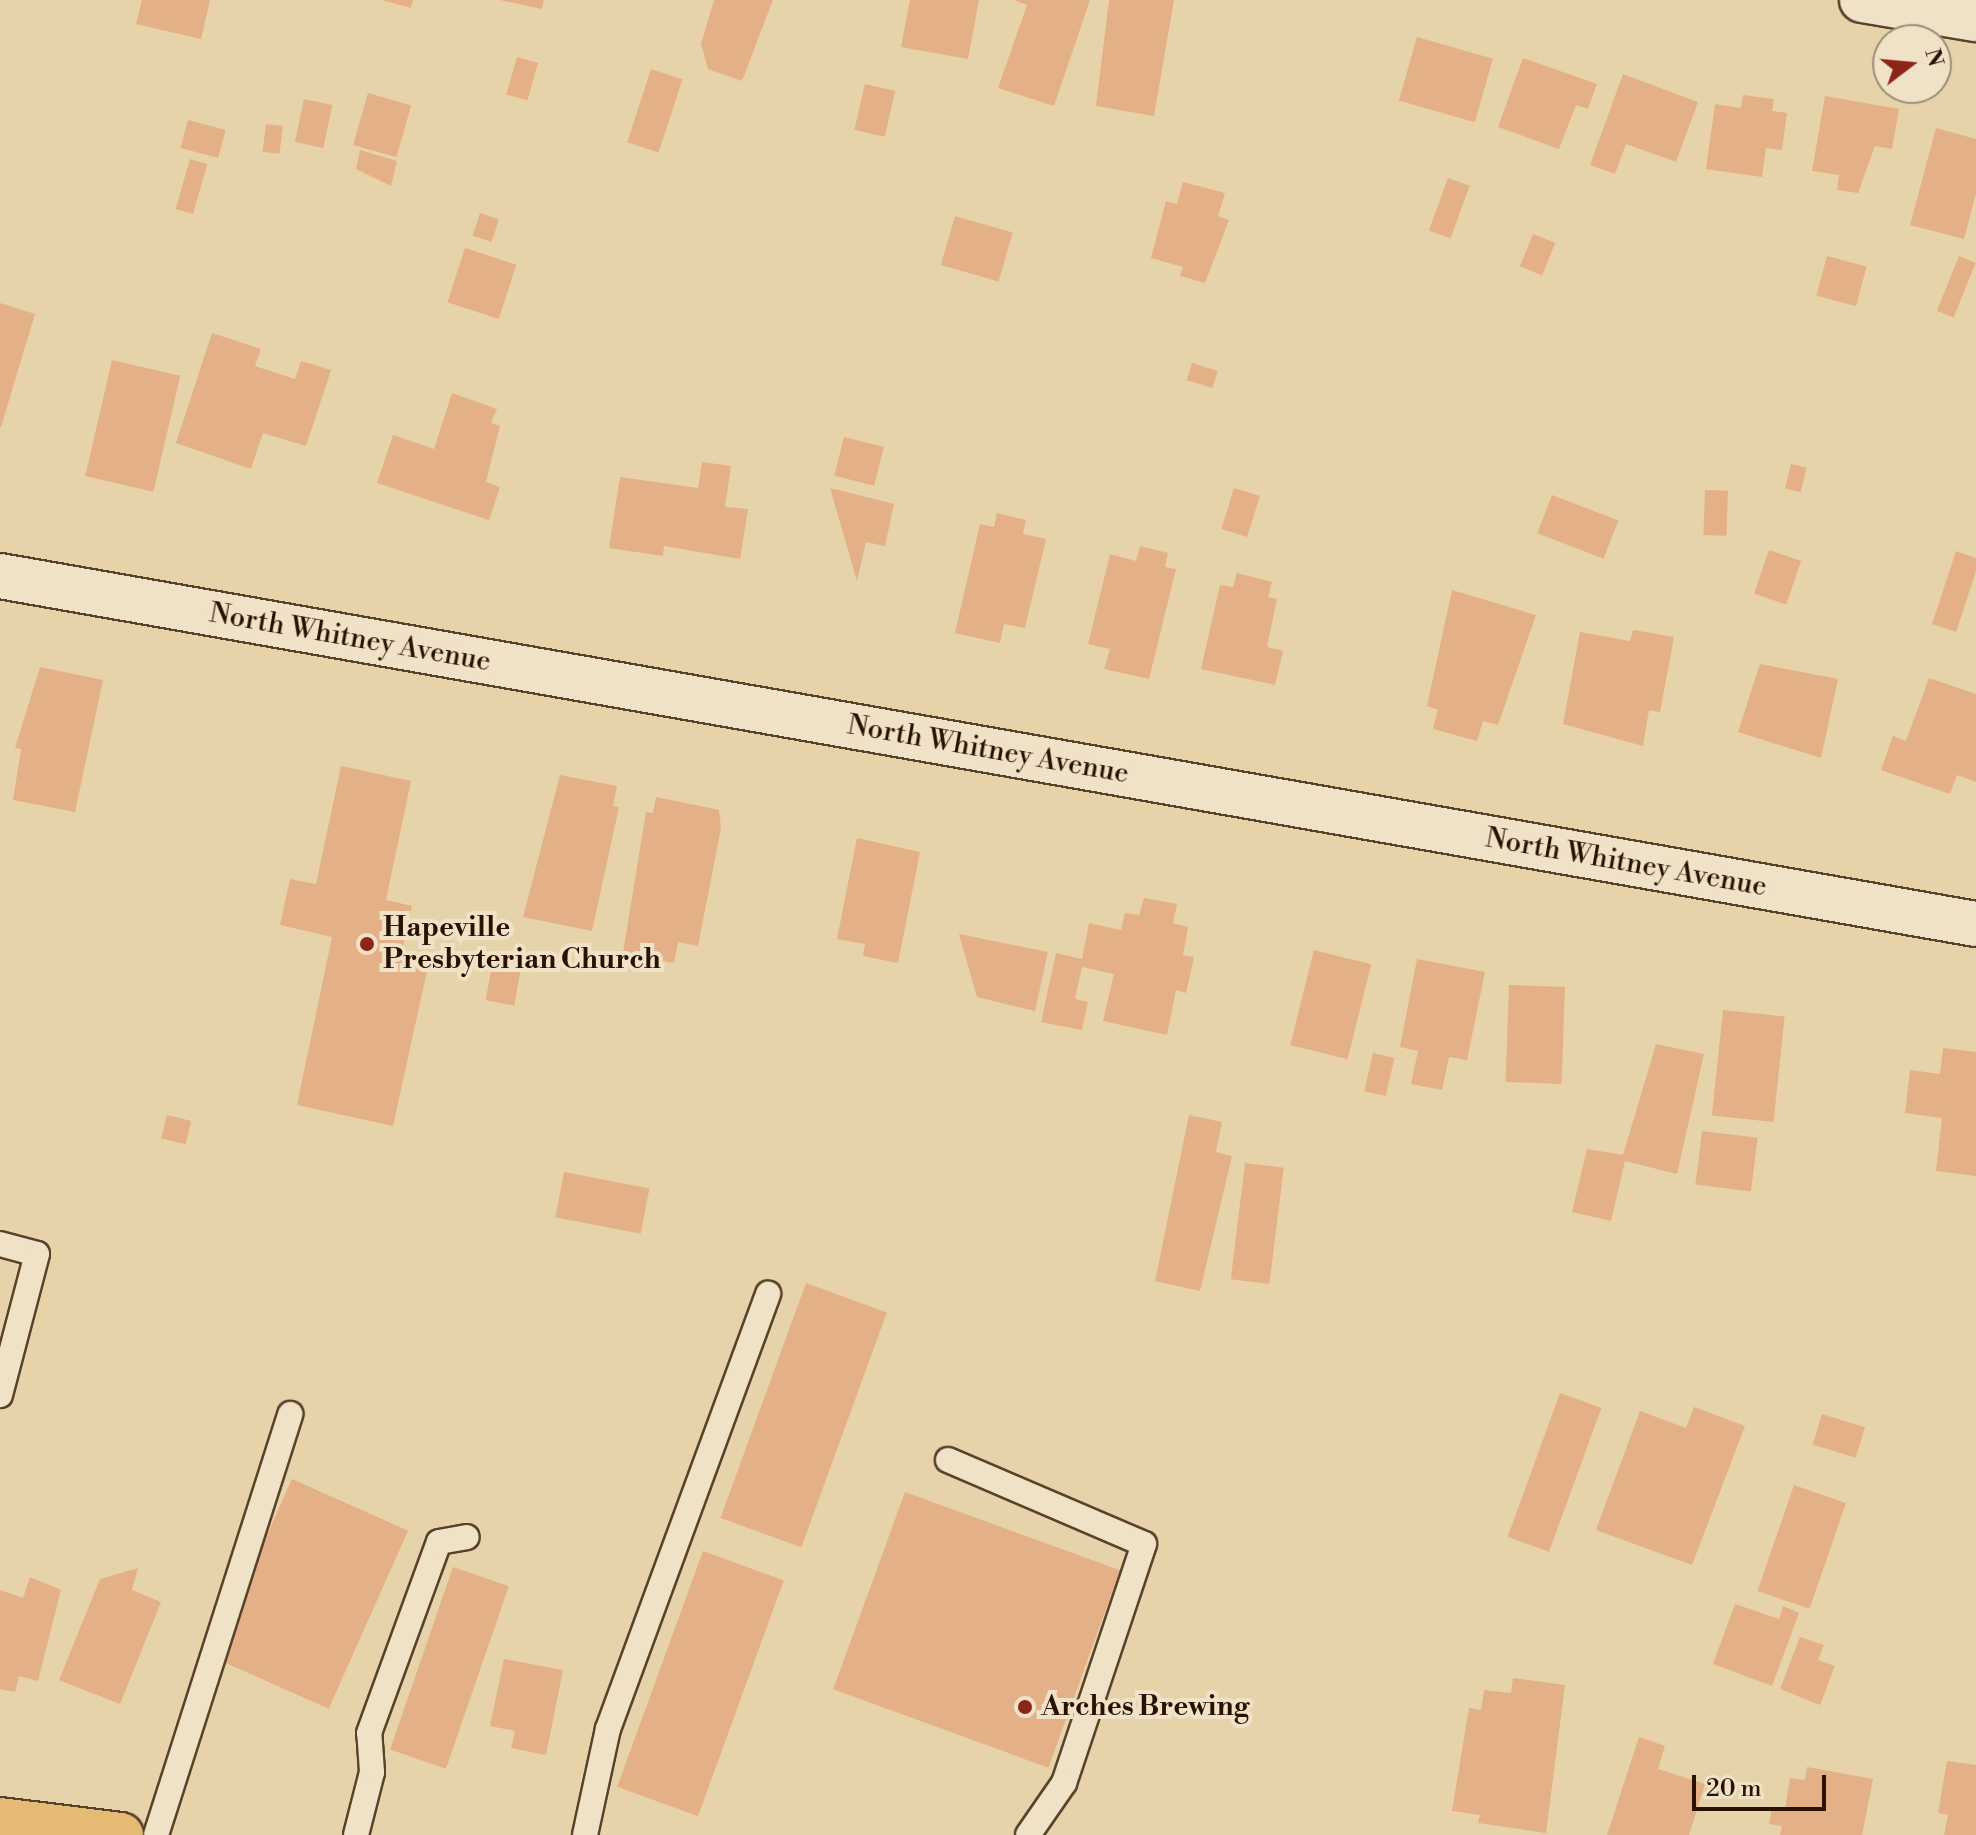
<!DOCTYPE html>
<html>
<head>
<meta charset="utf-8">
<style>
  body { margin:0 }
  #map { position:relative; width:1976px; height:1835px; overflow:hidden; background:#e7d3a9; font-family:"Libre Bodoni",serif }
  div>[style] { position:absolute }
  .building>* { inset:0; background:#e4b087; transform-origin:0 0 }
  .roads { filter:drop-shadow(2px 0 #59422a) drop-shadow(-2px 0 #59422a) drop-shadow(0 2px #59422a) drop-shadow(0 -2px #59422a) }
  .service>* { height:24px; margin:-12px; padding:0 12px; transform-origin:12px; border-radius:12px; background:#efe2c7 }
  .minor>* { height:44px; margin:-22px; padding:0 22px; transform-origin:22px; border-radius:22px; background:#efe2c7 }
  .primary>* { height:44px; margin:-22px; padding:0 22px; transform-origin:22px; border-radius:22px; background:#e4ba74 }
  .dots>* { width:22px; height:22px; translate:-50% -50%; box-sizing:border-box; border:4px solid #efe2c7; border-radius:50% }
  span { translate:-50% -50%; white-space:nowrap; text-align:center; line-height:1.15; -webkit-text-stroke:8px #efe2c7; paint-order:stroke }
  .street-label { font-size:28px; color:#2a1100 }
  .poi-label { font-size:28px; color:#2a1100; font-weight:700 }
  .left { translate:0 -50%; text-align:left }
  .north { position:absolute; left:1872px; top:24px; width:80px; height:80px; box-sizing:border-box; background:#efe2c7; border:2px solid #a08e77; border-radius:50%; rotate:74deg; font-size:22px; font-weight:700; line-height:32px; text-align:center; color:#2a1100 }
  .north::after { content:''; display:block; margin:auto; width:28px; height:36px; background:#8f2418; clip-path:polygon(50% 0,100% 100%,50% 72%,0 100%) }
  .scale { position:absolute; left:1692px; top:1775px; width:134px; height:36px; box-sizing:border-box; border:4px solid #2a1100; border-top:0; padding-left:10px; font-size:24px; line-height:28px; white-space:nowrap; color:#2a1100; -webkit-text-stroke:6px #efe2c7; paint-order:stroke }
</style>
</head>
<body>
<div id="map">
  <div class="building">
    <div style="clip-path:polygon(142px 0,210px 0,201px 39px,136px 24px)"></div>
    <div style="clip-path:polygon(382px 0,413px 0,411px 8px)"></div>
    <div style="clip-path:polygon(500px 0,544px 0,542px 9px)"></div>
    <div style="clip-path:polygon(714px 0,773px 0,742px 81px,708px 69px,701px 44px)"></div>
    <div style="clip-path:polygon(910px 0,979px 0,968px 59px,901px 47px)"></div>
    <div style="clip-path:polygon(1014px 0,1090px 0,1054px 106px,998px 88px,1027px 5px)"></div>
    <div style="clip-path:polygon(1109px 0,1174px 0,1154px 116px,1096px 106px)"></div>
    <div style="left:1417px;top:37px;width:79px;height:66px;rotate:16deg"></div>
    <div style="left:517px;top:57px;width:22px;height:39px;rotate:16deg"></div>
    <div style="clip-path:polygon(1523px 58px,1597px 84px,1588px 109px,1576px 105px,1559px 149px,1498px 127px)"></div>
    <div style="left:651px;top:69px;width:33px;height:77px;rotate:18deg"></div>
    <div style="clip-path:polygon(1623px 74px,1698px 102px,1676px 162px,1626px 144px,1615px 174px,1590px 165px)"></div>
    <div style="left:865px;top:84px;width:31px;height:47px;rotate:13deg"></div>
    <div style="left:368px;top:93px;width:45px;height:54px;rotate:16deg"></div>
    <div style="clip-path:polygon(1743px 95px,1774px 99px,1772px 111px,1787px 113px,1782px 150px,1766px 148px,1762px 177px,1706px 169px,1715px 104px,1741px 108px)"></div>
    <div style="clip-path:polygon(1825px 96px,1899px 109px,1892px 149px,1875px 146px,1858px 193px,1837px 190px,1839px 175px,1812px 171px)"></div>
    <div style="left:304px;top:99px;width:29px;height:44px;rotate:12deg"></div>
    <div style="left:188px;top:120px;width:39px;height:29px;rotate:15deg"></div>
    <div style="left:266px;top:124px;width:17px;height:28px;rotate:7deg"></div>
    <div style="clip-path:polygon(1936px 128px,1976px 139px,1976px 193px,1964px 239px,1910px 225px)"></div>
    <div style="clip-path:polygon(360px 150px,397px 161px,391px 186px,356px 169px)"></div>
    <div style="left:190px;top:159px;width:18px;height:52px;rotate:16deg"></div>
    <div style="left:1448px;top:178px;width:23px;height:56px;rotate:20deg"></div>
    <div style="clip-path:polygon(1183px 182px,1225px 193px,1218px 216px,1229px 220px,1205px 283px,1180px 276px,1183px 267px,1151px 258px,1166px 201px,1177px 204px)"></div>
    <div style="left:480px;top:213px;width:20px;height:24px;rotate:18deg"></div>
    <div style="left:955px;top:216px;width:60px;height:51px;rotate:16deg"></div>
    <div style="left:1533px;top:234px;width:24px;height:35px;rotate:22deg"></div>
    <div style="left:465px;top:248px;width:54px;height:57px;rotate:18deg"></div>
    <div style="left:1827px;top:256px;width:41px;height:41px;rotate:15deg"></div>
    <div style="left:1959px;top:256px;width:18px;height:59px;rotate:22deg"></div>
    <div style="clip-path:polygon(0 303px,35px 314px,1px 427px,0 427px)"></div>
    <div style="clip-path:polygon(212px 333px,261px 349px,255px 366px,295px 379px,301px 361px,331px 370px,306px 446px,263px 433px,251px 469px,176px 443px)"></div>
    <div style="left:112px;top:360px;width:70px;height:119px;rotate:13deg"></div>
    <div style="left:1192px;top:363px;width:27px;height:18px;rotate:17deg"></div>
    <div style="clip-path:polygon(452px 393px,497px 409px,491px 423px,500px 426px,486px 482px,500px 487px,489px 520px,377px 483px,393px 435px,434px 449px)"></div>
    <div style="left:844px;top:437px;width:41px;height:40px;rotate:14deg"></div>
    <div style="clip-path:polygon(702px 462px,731px 466px,725px 507px,748px 509px,740px 559px,664px 546px,663px 556px,609px 548px,620px 477px,698px 488px)"></div>
    <div style="left:1791px;top:464px;width:16px;height:25px;rotate:14deg"></div>
    <div style="clip-path:polygon(830px 488px,894px 504px,885px 546px,866px 542px,857px 581px)"></div>
    <div style="left:1234px;top:488px;width:27px;height:43px;rotate:17deg"></div>
    <div style="left:1705px;top:490px;width:23px;height:45px;rotate:2deg"></div>
    <div style="left:1552px;top:495px;width:71px;height:41px;rotate:21deg"></div>
    <div style="clip-path:polygon(997px 513px,1026px 520px,1023px 534px,1046px 539px,1025px 628px,1004px 624px,1000px 643px,955px 633px,980px 524px,994px 527px)"></div>
    <div style="clip-path:polygon(1140px 546px,1168px 553px,1165px 567px,1176px 569px,1149px 679px,1104px 669px,1110px 649px,1088px 644px,1110px 554px,1136px 561px)"></div>
    <div style="left:1769px;top:550px;width:34px;height:46px;rotate:19deg"></div>
    <div style="clip-path:polygon(1956px 551px,1976px 558px,1976px 571px,1956px 632px,1932px 624px)"></div>
    <div style="clip-path:polygon(1237px 573px,1272px 582px,1268px 597px,1277px 599px,1267px 647px,1283px 651px,1275px 685px,1201px 669px,1220px 585px,1233px 587px)"></div>
    <div style="clip-path:polygon(1452px 590px,1536px 615px,1498px 725px,1483px 721px,1477px 741px,1433px 729px,1438px 710px,1427px 706px)"></div>
    <div style="clip-path:polygon(1633px 630px,1674px 637px,1660px 712px,1649px 710px,1643px 746px,1563px 724px,1580px 632px,1630px 641px)"></div>
    <div style="clip-path:polygon(1760px 664px,1838px 679px,1821px 758px,1738px 732px)"></div>
    <div style="clip-path:polygon(40px 667px,103px 680px,75px 812px,13px 800px,21px 749px,15px 748px)"></div>
    <div style="clip-path:polygon(1929px 678px,1976px 694px,1976px 782px,1957px 775px,1950px 794px,1881px 770px,1893px 736px,1906px 741px)"></div>
    <div style="clip-path:polygon(341px 766px,411px 781px,386px 900px,412px 906px,402px 951px,430px 957px,393px 1126px,297px 1105px,332px 937px,280px 925px,290px 879px,316px 884px)"></div>
    <div style="clip-path:polygon(560px 775px,617px 786px,613px 806px,619px 807px,592px 931px,523px 917px)"></div>
    <div style="clip-path:polygon(656px 797px,719px 810px,721px 828px,698px 946px,678px 942px,674px 963px,623px 953px,646px 812px,653px 813px)"></div>
    <div style="clip-path:polygon(857px 838px,920px 852px,898px 963px,863px 956px,865px 944px,837px 939px)"></div>
    <div style="clip-path:polygon(1144px 898px,1177px 904px,1173px 923px,1188px 927px,1183px 955px,1194px 957px,1186px 993px,1176px 990px,1167px 1035px,1103px 1021px,1114px 974px,1082px 967px,1075px 999px,1088px 1002px,1082px 1030px,1041px 1022px,1056px 953px,1082px 959px,1089px 923px,1121px 930px,1125px 913px,1139px 915px)"></div>
    <div style="clip-path:polygon(959px 934px,1048px 952px,1035px 1011px,977px 997px)"></div>
    <div style="left:1314px;top:950px;width:59px;height:98px;rotate:14deg"></div>
    <div style="left:493px;top:959px;width:29px;height:42px;rotate:10deg"></div>
    <div style="clip-path:polygon(1417px 959px,1485px 972px,1467px 1060px,1449px 1057px,1442px 1090px,1411px 1084px,1418px 1051px,1400px 1047px)"></div>
    <div style="left:1509px;top:985px;width:56px;height:97px;rotate:2deg"></div>
    <div style="left:1723px;top:1010px;width:62px;height:106px;rotate:6deg"></div>
    <div style="clip-path:polygon(1656px 1044px,1704px 1054px,1677px 1174px,1625px 1161px,1611px 1221px,1572px 1212px,1587px 1149px,1623px 1155px)"></div>
    <div style="clip-path:polygon(1943px 1048px,1976px 1052px,1976px 1176px,1936px 1171px,1942px 1118px,1905px 1113px,1910px 1070px,1940px 1074px)"></div>
    <div style="left:1373px;top:1053px;width:22px;height:39px;rotate:13deg"></div>
    <div style="left:167px;top:1115px;width:25px;height:24px;rotate:14deg"></div>
    <div style="clip-path:polygon(1189px 1115px,1222px 1122px,1216px 1152px,1232px 1156px,1200px 1291px,1155px 1281px)"></div>
    <div style="left:1702px;top:1131px;width:56px;height:54px;rotate:7deg"></div>
    <div style="left:1245px;top:1163px;width:39px;height:117px;rotate:7deg"></div>
    <div style="left:564px;top:1172px;width:87px;height:46px;rotate:11deg"></div>
    <div style="left:806px;top:1283px;width:86px;height:250px;rotate:20deg"></div>
    <div style="left:1560px;top:1393px;width:44px;height:153px;rotate:20deg"></div>
    <div style="clip-path:polygon(1694px 1407px,1745px 1426px,1692px 1565px,1596px 1530px,1640px 1411px,1686px 1428px)"></div>
    <div style="left:1822px;top:1414px;width:45px;height:32px;rotate:17deg"></div>
    <div style="left:292px;top:1479px;width:127px;height:195px;rotate:24deg"></div>
    <div style="left:1794px;top:1485px;width:55px;height:112px;rotate:19deg"></div>
    <div style="left:905px;top:1492px;width:229px;height:210px;rotate:20deg"></div>
    <div style="left:703px;top:1551px;width:86px;height:251px;rotate:20deg"></div>
    <div style="left:453px;top:1567px;width:59px;height:193px;rotate:19deg"></div>
    <div style="clip-path:polygon(138px 1568px,132px 1590px,161px 1602px,120px 1704px,59px 1680px,100px 1579px)"></div>
    <div style="clip-path:polygon(30px 1577px,61px 1590px,38px 1681px,19px 1676px,15px 1692px,0 1689px,0 1590px,23px 1598px)"></div>
    <div style="clip-path:polygon(1735px 1604px,1779px 1619px,1783px 1606px,1799px 1613px,1772px 1686px,1713px 1664px)"></div>
    <div style="clip-path:polygon(1800px 1637px,1824px 1645px,1818px 1660px,1835px 1666px,1820px 1705px,1780px 1689px)"></div>
    <div style="clip-path:polygon(504px 1659px,563px 1670px,546px 1755px,511px 1748px,515px 1731px,490px 1726px)"></div>
    <div style="clip-path:polygon(1513px 1678px,1565px 1685px,1546px 1833px,1478px 1823px,1480px 1815px,1452px 1811px,1469px 1708px,1481px 1710px,1484px 1690px,1511px 1693px)"></div>
    <div style="clip-path:polygon(1639px 1737px,1665px 1746px,1658px 1769px,1705px 1784px,1689px 1835px,1607px 1835px)"></div>
    <div style="clip-path:polygon(1947px 1761px,1976px 1765px,1976px 1835px,1944px 1835px,1948px 1815px,1938px 1813px)"></div>
    <div style="clip-path:polygon(1807px 1767px,1873px 1779px,1862px 1835px,1780px 1835px,1782px 1826px,1769px 1824px,1772px 1807px,1785px 1810px,1790px 1778px,1805px 1780px)"></div>
  </div>
  <div class="roads">
    <div class="service">
      <div style="left:0;top:1244px;width:38px;rotate:15deg"></div>
      <div style="left:37px;top:1254px;width:146px;rotate:104.7deg"></div>
      <div style="left:948px;top:1460px;width:213px;rotate:23.2deg"></div>
      <div style="left:1144px;top:1544px;width:252px;rotate:108.5deg"></div>
      <div style="left:1064px;top:1783px;width:63px;rotate:124.7deg"></div>
      <div style="left:156px;top:1835px;width:442px;rotate:-72.3deg"></div>
      <div style="left:356px;top:1835px;width:65px;rotate:-75.7deg"></div>
      <div style="left:372px;top:1772px;width:39px;rotate:-94deg"></div>
      <div style="left:369px;top:1733px;width:203px;rotate:-69.9deg"></div>
      <div style="left:439px;top:1542px;width:28px;rotate:-10deg"></div>
      <div style="left:585px;top:1835px;width:108px;rotate:-77.8deg"></div>
      <div style="left:608px;top:1729px;width:464px;rotate:-69.8deg"></div>
    </div>
    <div class="minor">
      <div style="left:1862px;top:0;width:116px;rotate:9.5deg"></div>
      <div style="left:0;top:576px;width:2006px;rotate:9.99deg"></div>
    </div>
    <div class="primary">
      <div style="left:0;top:1820px;width:122px;rotate:7.1deg"></div>
    </div>
  </div>
  <div class="dots">
    <div style="left:367px;top:944px;background:#8f2418"></div>
    <div style="left:1025px;top:1707px;background:#8f2418"></div>
  </div>
  <div class="street-label">
    <span style="left:350px;top:638px;rotate:10deg">North Whitney Avenue</span>
    <span style="left:988px;top:750px;rotate:10deg">North Whitney Avenue</span>
    <span style="left:1626px;top:863px;rotate:10deg">North Whitney Avenue</span>
  </div>
  <div class="poi-label">
    <span class="left" style="left:383px;top:944px">Hapeville<br>Presbyterian Church</span>
    <span class="left" style="left:1041px;top:1707px">Arches Brewing</span>
  </div>
  <div class="north">N</div>
  <div class="scale">20 m</div>
</div>
</body>
</html>
